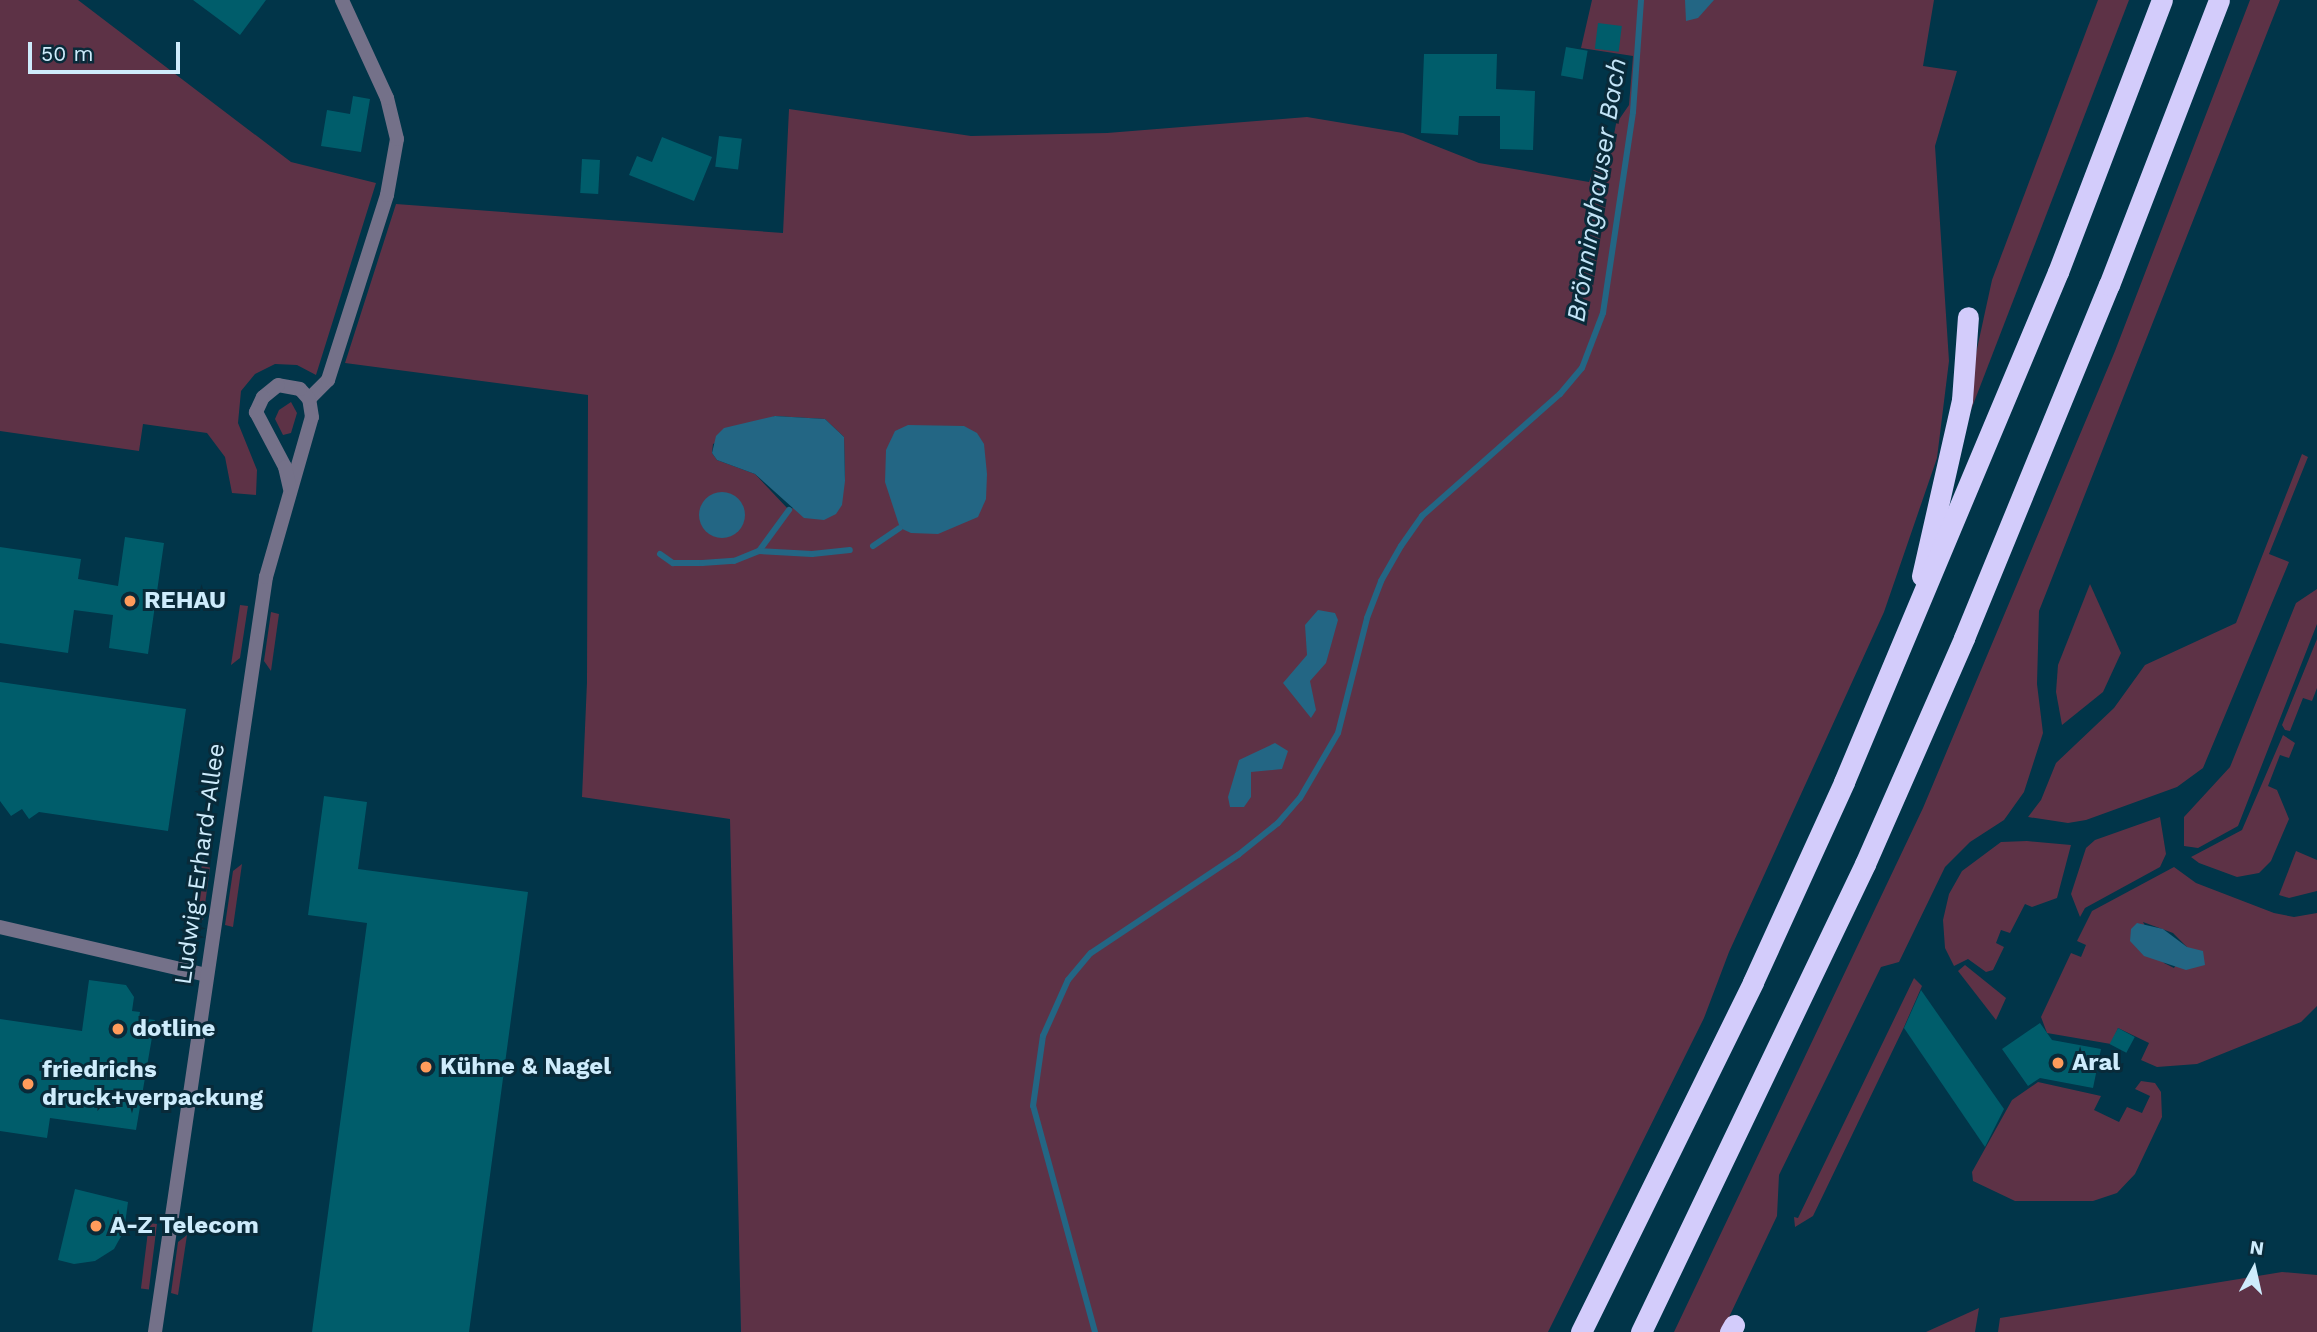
<!DOCTYPE html>
<html>
<head>
<meta charset="utf-8">
<style>
  body { margin:0 }
  #map { position:relative; width:2317px; height:1332px; overflow:hidden; background:#013549; font-family:"Work Sans",sans-serif }
  div>[style] { position:absolute }
  .green>* { inset:0; background:#5d3246; transform-origin:0 0 }
  .water>* { inset:0; background:#236684 }
  .round { border-radius:50% }
  .stream>* { height:6px; margin:-3px; padding:0 3px; transform-origin:3px; border-radius:3px; background:#236684 }
  .building>* { inset:0; background:#005d6b; transform-origin:0 0 }
  .minor>* { height:14px; margin:-7px; padding:0 7px; transform-origin:7px; border-radius:7px; background:#747189 }
  .motorway>* { height:21px; margin:-10.5px; padding:0 10.5px; transform-origin:10.5px; border-radius:10.5px; background:#d3ccfb }
  .dots>* { width:19px; height:19px; translate:-50% -50%; box-sizing:border-box; border:4px solid #092a39; border-radius:50% }
  span { translate:-50% -50%; white-space:nowrap; text-align:center; line-height:1.15; -webkit-text-stroke:6px #092a39; paint-order:stroke }
  .poi-label { font-size:24px; color:#ceecfc; font-weight:700 }
  .left { translate:0 -50%; text-align:left }
  .street-label { font-size:24px; color:#ceecfc }
  .water-label { font-size:26px; color:#c2e4f7; font-style:italic }
  .north { position:absolute; left:2219px; top:1234px; width:70px; height:70px; -webkit-text-stroke:5px #092a39; paint-order:stroke; rotate:8deg; font-size:19px; font-weight:700; line-height:28px; text-align:center; color:#ceecfc }
  .north::after { content:''; display:block; margin:auto; width:24px; height:32px; background:#ceecfc; clip-path:polygon(50% 0,100% 100%,50% 72%,0 100%) }
  .scale { position:absolute; left:28px; top:42px; width:152px; height:32px; box-sizing:border-box; border:4px solid #ceecfc; border-top:0; padding-left:9px; font-size:21px; line-height:24px; white-space:nowrap; color:#ceecfc; -webkit-text-stroke:5px #092a39; paint-order:stroke }
</style>
</head>
<body>
<div id="map">
  <div class="green">
    <div style="clip-path:polygon(0 0,78px 0,291px 162px,376px 183px,316px 375px,297px 365px,275px 364px,255px 374px,241px 391px,238px 423px,257px 470px,256px 495px,232px 493px,225px 457px,207px 433px,143px 424px,139px 451px,0 431px)"></div>
    <div style="clip-path:polygon(evenodd,1592px 0,1934px 0,1923px 66px,1957px 71px,1935px 146px,1949px 361px,1937px 458px,1884px 612px,1729px 952px,1704px 1018px,1548px 1332px,741px 1332px,730px 819px,582px 797px,587px 682px,588px 395px,345px 363px,396px 204px,783px 233px,789px 109px,971px 136px,1107px 133px,1307px 117px,1403px 133px,1479px 163px,1589px 182px,1601px 150px,1611px 150px,1616px 124px,1629px 105px,1633px 56px,1581px 48px,1592px 0,775px 416px,825px 419px,844px 437px,845px 481px,789px 510px,755px 474px,717px 460px,712px 453px,713px 444px,775px 416px)"></div>
    <div style="clip-path:polygon(2098px 0,2129px 0,1971px 410px,1975px 358px,1992px 280px)"></div>
    <div style="clip-path:polygon(2250px 0,2280px 0,2039px 611px,2037px 684px,2043px 733px,2024px 792px,2004px 820px,1970px 842px,1945px 867px,1899px 962px,1881px 967px,1779px 1175px,1777px 1216px,1722px 1332px,1674px 1332px,1923px 808px,2115px 351px)"></div>
    <div style="clip-path:polygon(291px 402px,297px 413px,291px 433px,283px 435px,275px 419px,279px 410px)"></div>
    <div style="clip-path:polygon(2302px 454px,2308px 457px,2269px 554px,2289px 562px,2203px 768px,2177px 787px,2086px 820px,2068px 823px,2028px 817px,2041px 800px,2056px 763px,2114px 708px,2145px 665px,2236px 623px)"></div>
    <div style="clip-path:polygon(2090px 584px,2121px 653px,2103px 692px,2062px 725px,2056px 692px,2058px 665px)"></div>
    <div style="clip-path:polygon(2317px 589px,2317px 624px,2238px 826px,2198px 848px,2184px 846px,2184px 817px,2230px 767px,2296px 603px)"></div>
    <div style="clip-path:polygon(240px 605px,248px 606px,240px 658px,231px 665px)"></div>
    <div style="clip-path:polygon(271px 612px,279px 614px,271px 671px,264px 661px)"></div>
    <div style="clip-path:polygon(2317px 639px,2317px 688px,2312px 701px,2303px 698px,2290px 731px,2285px 730px,2282px 725px)"></div>
    <div style="clip-path:polygon(2283px 735px,2295px 743px,2289px 758px,2280px 755px,2268px 786px,2277px 790px,2289px 819px,2271px 861px,2259px 873px,2237px 877px,2199px 863px,2191px 857px,2242px 830px)"></div>
    <div style="clip-path:polygon(2160px 817px,2166px 854px,2160px 867px,2085px 908px,2080px 917px,2071px 894px,2086px 848px,2095px 840px)"></div>
    <div style="clip-path:polygon(2027px 841px,2071px 845px,2057px 898px,2032px 907px,2025px 904px,2010px 933px,2001px 930px,1996px 943px,2004px 947px,1993px 970px,1986px 972px,1968px 959px,1954px 966px,1945px 948px,1943px 920px,1949px 894px,1962px 871px,2001px 842px)"></div>
    <div style="clip-path:polygon(2296px 851px,2317px 860px,2317px 891px,2289px 898px,2279px 895px)"></div>
    <div style="clip-path:polygon(203px 857px,210px 867px,203px 920px,194px 919px)"></div>
    <div style="clip-path:polygon(242px 864px,233px 927px,225px 925px,233px 871px)"></div>
    <div style="clip-path:polygon(evenodd,2174px 867px,2196px 883px,2274px 913px,2294px 917px,2317px 913px,2317px 1006px,2301px 1022px,2197px 1064px,2157px 1067px,2141px 1060px,2149px 1043px,2118px 1028px,2111px 1044px,2047px 1033px,2041px 1017px,2071px 953px,2081px 957px,2086px 945px,2077px 941px,2092px 911px,2174px 867px,2143px 922px,2173px 933px,2187px 947px,2174px 968px,2164px 963px,2143px 922px)"></div>
    <div style="clip-path:polygon(1965px 965px,2006px 998px,1996px 1020px,1958px 971px)"></div>
    <div style="clip-path:polygon(1914px 978px,1922px 986px,1904px 1027px,1813px 1216px,1795px 1227px,1794px 1217px,1798px 1218px)"></div>
    <div style="clip-path:polygon(2141px 1081px,2155px 1083px,2161px 1092px,2162px 1117px,2135px 1174px,2117px 1193px,2093px 1201px,2015px 1201px,1973px 1181px,1972px 1172px,2012px 1100px,2038px 1082px,2101px 1096px,2094px 1110px,2119px 1122px,2127px 1107px,2142px 1113px,2150px 1096px,2135px 1089px)"></div>
    <div style="left:149px;top:1223px;width:8px;height:66px;rotate:7deg"></div>
    <div style="clip-path:polygon(187px 1235px,178px 1295px,171px 1293px,178px 1242px)"></div>
    <div style="clip-path:polygon(2282px 1272px,2317px 1275px,2317px 1332px,1998px 1332px,2000px 1318px)"></div>
    <div style="clip-path:polygon(1979px 1308px,1975px 1332px,1926px 1332px)"></div>
  </div>
  <div class="water">
    <div style="clip-path:polygon(1685px 0,1714px 0,1698px 18px,1686px 21px)"></div>
    <div style="clip-path:polygon(775px 416px,825px 419px,844px 437px,845px 481px,842px 505px,836px 514px,824px 520px,804px 518px,755px 474px,717px 460px,712px 453px,716px 436px,724px 428px)"></div>
    <div style="clip-path:polygon(908px 425px,964px 426px,977px 433px,984px 444px,987px 474px,986px 499px,978px 517px,938px 534px,911px 533px,900px 528px,885px 482px,886px 450px,895px 431px)"></div>
    <div class="round" style="left:699px;top:492px;width:46px;height:46px"></div>
    <div style="clip-path:polygon(1318px 610px,1335px 613px,1338px 620px,1326px 663px,1310px 681px,1316px 710px,1311px 718px,1283px 683px,1307px 655px,1305px 625px)"></div>
    <div style="clip-path:polygon(1275px 743px,1288px 751px,1282px 769px,1251px 772px,1251px 797px,1244px 807px,1230px 807px,1228px 797px,1239px 760px)"></div>
    <div style="clip-path:polygon(2137px 923px,2163px 929px,2187px 947px,2203px 951px,2205px 965px,2186px 970px,2144px 956px,2130px 941px,2131px 929px)"></div>
  </div>
  <div class="stream">
    <div style="left:873px;top:546px;width:32px;rotate:-34deg"></div>
    <div style="left:759px;top:551px;width:51px;rotate:-53.8deg"></div>
    <div style="left:660px;top:554px;width:16px;rotate:35deg"></div>
    <div style="left:673px;top:563px;width:29px"></div>
    <div style="left:702px;top:563px;width:32px;rotate:-4deg"></div>
    <div style="left:734px;top:561px;width:27px;rotate:-22deg"></div>
    <div style="left:759px;top:551px;width:53px;rotate:3.2deg"></div>
    <div style="left:812px;top:554px;width:38px;rotate:-6deg"></div>
    <div style="left:1095px;top:1332px;width:234px;rotate:-105.3deg"></div>
    <div style="left:1033px;top:1106px;width:71px;rotate:-81.9deg"></div>
    <div style="left:1043px;top:1036px;width:61px;rotate:-65.9deg"></div>
    <div style="left:1068px;top:980px;width:35px;rotate:-50deg"></div>
    <div style="left:1091px;top:953px;width:177px;rotate:-33.7deg"></div>
    <div style="left:1238px;top:855px;width:51px;rotate:-38.7deg"></div>
    <div style="left:1278px;top:823px;width:33px;rotate:-49deg"></div>
    <div style="left:1300px;top:798px;width:75px;rotate:-59.7deg"></div>
    <div style="left:1338px;top:733px;width:119px;rotate:-75.8deg"></div>
    <div style="left:1367px;top:618px;width:40px;rotate:-69deg"></div>
    <div style="left:1381px;top:581px;width:40px;rotate:-60.3deg"></div>
    <div style="left:1401px;top:546px;width:37px;rotate:-55deg"></div>
    <div style="left:1422px;top:516px;width:184px;rotate:-41.5deg"></div>
    <div style="left:1560px;top:394px;width:34px;rotate:-50deg"></div>
    <div style="left:1582px;top:368px;width:59px;rotate:-69.1deg"></div>
    <div style="left:1603px;top:313px;width:203px;rotate:-81.5deg"></div>
    <div style="left:1633px;top:112px;width:112px;rotate:-85.9deg"></div>
  </div>
  <div class="building">
    <div style="clip-path:polygon(193px 0,266px 0,240px 35px)"></div>
    <div style="left:1598px;top:23px;width:24px;height:26px;rotate:7deg"></div>
    <div style="left:1566px;top:47px;width:22px;height:29px;rotate:10deg"></div>
    <div style="clip-path:polygon(1424px 54px,1497px 54px,1496px 89px,1535px 91px,1533px 150px,1500px 149px,1500px 116px,1459px 116px,1458px 135px,1421px 133px)"></div>
    <div style="clip-path:polygon(353px 96px,370px 99px,361px 152px,321px 146px,327px 110px,350px 114px)"></div>
    <div style="left:719px;top:136px;width:23px;height:31px;rotate:7deg"></div>
    <div style="clip-path:polygon(662px 137px,712px 157px,694px 201px,629px 175px,637px 156px,652px 162px)"></div>
    <div style="left:582px;top:159px;width:18px;height:34px;rotate:3deg"></div>
    <div style="clip-path:polygon(125px 537px,164px 543px,148px 654px,109px 648px,113px 615px,74px 610px,68px 653px,0 643px,0 547px,81px 559px,78px 579px,118px 586px)"></div>
    <div style="clip-path:polygon(0 682px,186px 709px,168px 831px,39px 812px,29px 819px,22px 809px,11px 816px,0 801px)"></div>
    <div style="clip-path:polygon(324px 796px,367px 802px,358px 869px,528px 892px,469px 1332px,312px 1332px,367px 923px,308px 915px)"></div>
    <div style="clip-path:polygon(89px 980px,126px 985px,134px 997px,132px 1011px,140px 1012px,139px 1018px,155px 1020px,136px 1130px,50px 1118px,47px 1138px,0 1131px,0 1019px,82px 1031px)"></div>
    <div style="clip-path:polygon(1921px 990px,2004px 1109px,1985px 1147px,1904px 1028px)"></div>
    <div style="clip-path:polygon(2040px 1023px,2052px 1040px,2101px 1049px,2093px 1088px,2040px 1078px,2028px 1086px,2002px 1049px)"></div>
    <div style="left:2118px;top:1028px;width:19px;height:18px;rotate:28deg"></div>
    <div style="clip-path:polygon(75px 1189px,128px 1202px,124px 1231px,114px 1249px,95px 1261px,74px 1264px,58px 1260px)"></div>
  </div>
  <div class="minor">
    <div style="left:309px;top:399px;width:27px;rotate:-45deg"></div>
    <div style="left:328px;top:380px;width:194px;rotate:-72.3deg"></div>
    <div style="left:387px;top:195px;width:57px;rotate:-79.9deg"></div>
    <div style="left:397px;top:139px;width:42px;rotate:-103.7deg"></div>
    <div style="left:387px;top:98px;width:108px;rotate:-114.7deg"></div>
    <div style="left:0;top:927px;width:212px;rotate:13.1deg"></div>
    <div style="left:155px;top:1332px;width:763px;rotate:-81.64deg"></div>
    <div style="left:266px;top:577px;width:166px;rotate:-74deg"></div>
    <div style="left:312px;top:417px;width:18px;rotate:-99deg"></div>
    <div style="left:309px;top:399px;width:13px;rotate:-132deg"></div>
    <div style="left:300px;top:389px;width:22px;rotate:-170deg"></div>
    <div style="left:278px;top:385px;width:19px;rotate:141deg"></div>
    <div style="left:263px;top:397px;width:17px;rotate:115deg"></div>
    <div style="left:256px;top:412px;width:62px;rotate:62.2deg"></div>
    <div style="left:285px;top:467px;width:22px;rotate:77deg"></div>
  </div>
  <div class="motorway">
    <div style="left:1922px;top:576px;width:180px;rotate:-77.2deg"></div>
    <div style="left:1962px;top:400px;width:83px;rotate:-85.9deg"></div>
    <div style="left:1581px;top:1332px;width:390px;rotate:-63.8deg"></div>
    <div style="left:1753px;top:982px;width:220px;rotate:-65.5deg"></div>
    <div style="left:1844px;top:782px;width:553px;rotate:-67.24deg"></div>
    <div style="left:2058px;top:272px;width:291px;rotate:-69.1deg"></div>
    <div style="left:1641px;top:1332px;width:519px;rotate:-64.42deg"></div>
    <div style="left:1865px;top:864px;width:247px;rotate:-66.3deg"></div>
    <div style="left:1964px;top:638px;width:382px;rotate:-67.7deg"></div>
    <div style="left:2109px;top:285px;width:305px;rotate:-68.9deg"></div>
    <div style="left:1730px;top:1332px;width:8px;rotate:-60deg"></div>
  </div>
  <div class="dots">
    <div style="left:130px;top:601px;background:#ff9b5b"></div>
    <div style="left:118px;top:1029px;background:#ff9b5b"></div>
    <div style="left:2058px;top:1063px;background:#ff9b5b"></div>
    <div style="left:426px;top:1067px;background:#ff9b5b"></div>
    <div style="left:28px;top:1084px;background:#ff9b5b"></div>
    <div style="left:96px;top:1226px;background:#ff9b5b"></div>
  </div>
  <div class="poi-label">
    <span class="left" style="left:144px;top:601px">REHAU</span>
    <span class="left" style="left:132px;top:1029px">dotline</span>
    <span class="left" style="left:2072px;top:1063px">Aral</span>
    <span class="left" style="left:440px;top:1067px">Kühne &amp; Nagel</span>
    <span class="left" style="left:42px;top:1084px">friedrichs<br>druck+verpackung</span>
    <span class="left" style="left:110px;top:1226px">A-Z Telecom</span>
  </div>
  <div class="street-label">
    <span style="left:200px;top:864px;rotate:-82deg">Ludwig-Erhard-Allee</span>
  </div>
  <div class="water-label">
    <span style="left:1597px;top:190px;rotate:-81deg">Brönninghauser Bach</span>
  </div>
  <div class="north">N</div>
  <div class="scale">50 m</div>
</div>
</body>
</html>
